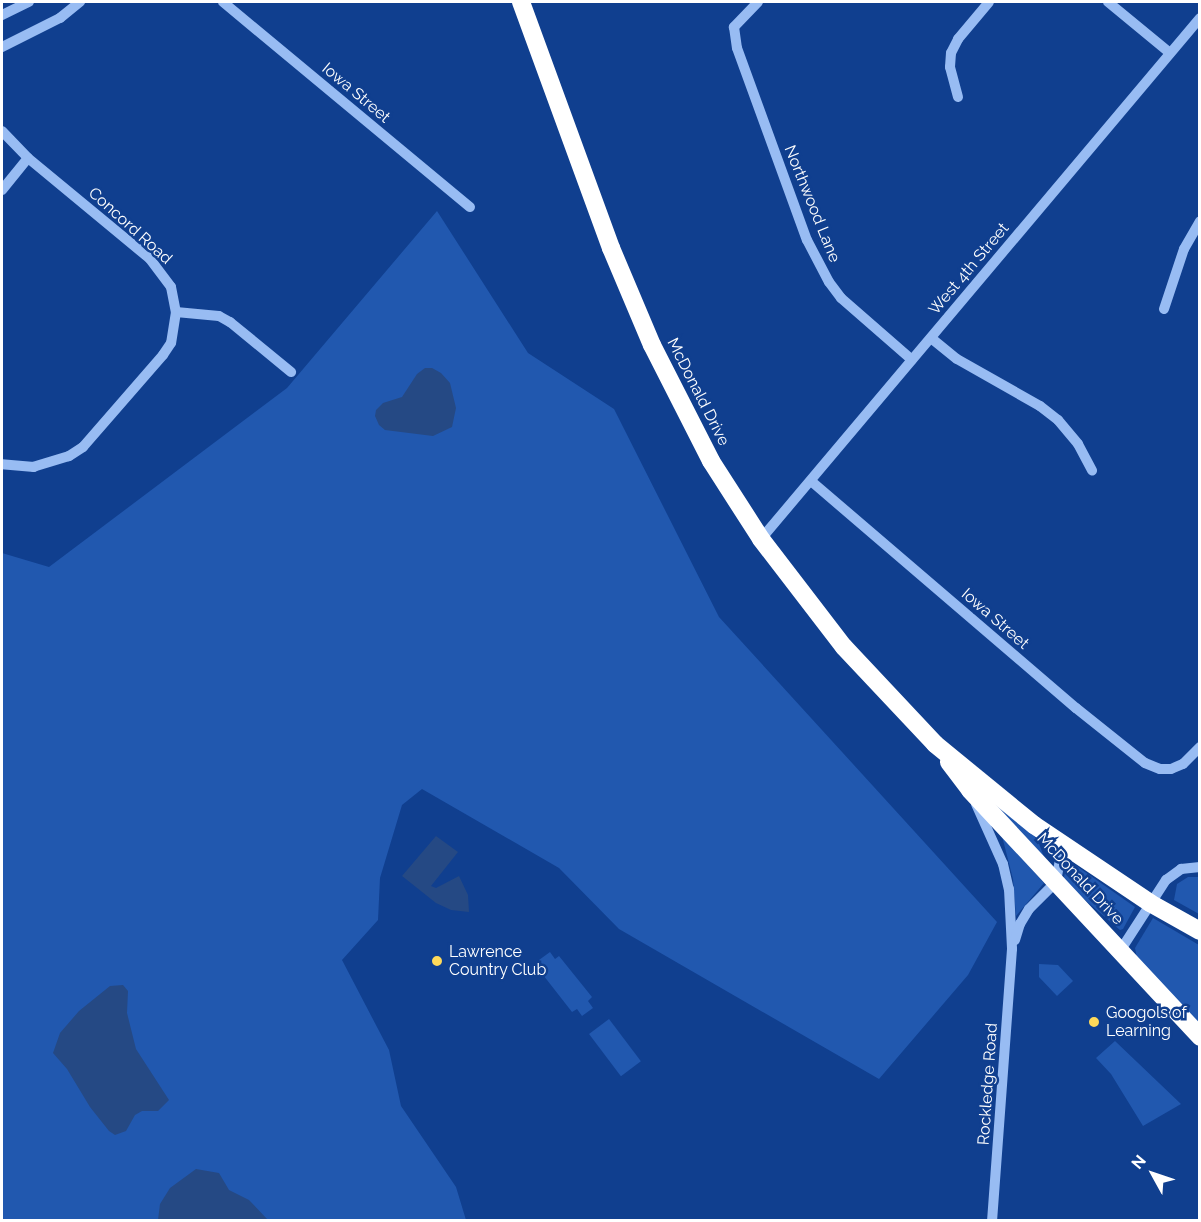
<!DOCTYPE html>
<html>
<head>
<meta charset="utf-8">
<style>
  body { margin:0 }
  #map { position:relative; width:1201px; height:1222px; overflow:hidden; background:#103f8f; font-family:Raleway,sans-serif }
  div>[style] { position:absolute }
  .green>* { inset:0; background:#2158af; transform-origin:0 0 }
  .water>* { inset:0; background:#254984 }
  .minor>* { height:10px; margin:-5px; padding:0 5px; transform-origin:5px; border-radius:5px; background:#98bcf3 }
  .highway>* { height:18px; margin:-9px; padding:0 9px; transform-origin:9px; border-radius:9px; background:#fff }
  .dots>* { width:16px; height:16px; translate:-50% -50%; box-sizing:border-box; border:3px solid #103f8f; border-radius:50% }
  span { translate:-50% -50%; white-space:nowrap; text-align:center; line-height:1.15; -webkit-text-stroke:5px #103f8f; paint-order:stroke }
  .street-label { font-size:16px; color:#fff }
  .poi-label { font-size:16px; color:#fff }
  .left { translate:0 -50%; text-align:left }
  .frame { position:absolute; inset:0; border:3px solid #fff; pointer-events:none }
  .north { position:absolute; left:1123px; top:1144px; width:60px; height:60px; -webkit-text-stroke:4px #103f8f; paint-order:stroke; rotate:310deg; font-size:16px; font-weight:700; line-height:24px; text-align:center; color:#fff }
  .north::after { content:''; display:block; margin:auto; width:21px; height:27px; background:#fff; clip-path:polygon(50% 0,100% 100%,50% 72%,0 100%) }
</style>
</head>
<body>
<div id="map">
  <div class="green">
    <div style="clip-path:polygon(437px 211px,528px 353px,614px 409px,719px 617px,997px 922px,968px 975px,879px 1079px,619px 929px,559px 868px,422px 789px,402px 805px,380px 878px,378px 920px,342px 960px,389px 1050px,401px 1106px,456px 1187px,466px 1220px,2px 1220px,2px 553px,49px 567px,287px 388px)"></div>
    <div style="clip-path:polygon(981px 789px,1031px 832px,1038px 841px,1044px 857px)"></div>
    <div style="clip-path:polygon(1002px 836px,1044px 883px,1016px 916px,1013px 879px)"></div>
    <div style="clip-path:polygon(1068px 860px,1135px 907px,1123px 929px,1120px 930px,1063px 881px)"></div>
    <div style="clip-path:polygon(1188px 877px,1199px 877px,1199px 914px,1174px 900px,1177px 884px)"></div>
    <div style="clip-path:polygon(1153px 918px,1199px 945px,1199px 1024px,1137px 958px,1135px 948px)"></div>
    <div style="clip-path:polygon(550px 952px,555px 959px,559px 956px,592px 997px,588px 1001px,593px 1008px,582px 1016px,577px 1009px,572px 1012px,540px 971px,544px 967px,539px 960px)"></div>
    <div style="clip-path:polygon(1039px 964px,1058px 965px,1073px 981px,1057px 996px,1039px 977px)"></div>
    <div style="left:609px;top:1019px;width:53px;height:25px;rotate:53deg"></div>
    <div style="clip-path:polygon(1115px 1041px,1181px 1104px,1143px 1126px,1111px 1074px,1096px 1058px)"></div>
  </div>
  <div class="water">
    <div style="clip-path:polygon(425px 368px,432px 368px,441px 373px,450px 383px,456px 408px,452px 427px,433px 436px,385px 430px,379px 425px,375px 416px,376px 410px,383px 403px,402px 397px,417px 374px)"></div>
    <div style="clip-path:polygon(436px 836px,458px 852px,431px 886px,436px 888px,459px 876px,468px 895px,469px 912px,451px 910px,436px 903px,402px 876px)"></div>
    <div style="clip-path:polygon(123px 985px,128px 991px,127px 1013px,136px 1049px,169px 1100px,158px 1111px,142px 1111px,135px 1115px,126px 1131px,115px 1135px,109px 1131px,90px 1107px,67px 1069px,53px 1053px,60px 1033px,79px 1011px,110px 986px)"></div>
    <div style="clip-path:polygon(196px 1169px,219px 1173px,229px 1190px,249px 1200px,268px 1220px,158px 1220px,160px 1204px,170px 1188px)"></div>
  </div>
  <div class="minor">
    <div style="left:223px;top:2px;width:321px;rotate:39.7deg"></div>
    <div style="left:758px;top:2px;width:35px;rotate:134deg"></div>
    <div style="left:734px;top:27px;width:21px;rotate:82deg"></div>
    <div style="left:737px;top:48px;width:204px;rotate:70deg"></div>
    <div style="left:807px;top:240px;width:47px;rotate:62.4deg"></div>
    <div style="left:829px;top:282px;width:20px;rotate:53deg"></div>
    <div style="left:841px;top:298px;width:94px;rotate:41.1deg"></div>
    <div style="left:1108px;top:2px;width:80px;rotate:39.4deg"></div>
    <div style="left:2px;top:15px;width:30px;rotate:-26deg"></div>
    <div style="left:2px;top:47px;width:65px;rotate:-26.6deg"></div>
    <div style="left:60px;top:18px;width:26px;rotate:-39deg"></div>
    <div style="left:958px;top:97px;width:31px;rotate:-105deg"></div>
    <div style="left:950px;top:67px;width:14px;rotate:-86deg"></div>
    <div style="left:951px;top:53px;width:16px;rotate:-63deg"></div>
    <div style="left:958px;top:39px;width:48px;rotate:-50deg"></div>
    <div style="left:2px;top:131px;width:37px;rotate:46deg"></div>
    <div style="left:28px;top:158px;width:158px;rotate:39.6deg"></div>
    <div style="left:150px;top:259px;width:35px;rotate:53deg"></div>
    <div style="left:171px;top:287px;width:25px;rotate:79deg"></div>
    <div style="left:176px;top:312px;width:31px;rotate:99deg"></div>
    <div style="left:171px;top:343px;width:14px;rotate:124deg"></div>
    <div style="left:163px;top:355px;width:122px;rotate:131deg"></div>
    <div style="left:83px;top:447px;width:17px;rotate:147deg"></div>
    <div style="left:69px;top:456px;width:37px;rotate:163deg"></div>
    <div style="left:34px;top:467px;width:32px;rotate:-175deg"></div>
    <div style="left:2px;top:190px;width:41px;rotate:-50.9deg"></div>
    <div style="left:1164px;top:309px;width:63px;rotate:-71.6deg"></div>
    <div style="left:1184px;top:249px;width:32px;rotate:-60deg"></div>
    <div style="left:176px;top:312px;width:43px;rotate:5.3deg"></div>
    <div style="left:219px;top:316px;width:13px;rotate:29deg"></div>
    <div style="left:230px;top:322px;width:79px;rotate:39.3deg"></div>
    <div style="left:931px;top:338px;width:33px;rotate:39deg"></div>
    <div style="left:957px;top:359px;width:95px;rotate:29.5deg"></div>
    <div style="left:1040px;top:406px;width:23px;rotate:38deg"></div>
    <div style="left:1058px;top:420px;width:31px;rotate:50deg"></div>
    <div style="left:1078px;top:444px;width:30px;rotate:62deg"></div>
    <div style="left:811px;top:481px;width:349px;rotate:40.6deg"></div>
    <div style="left:1076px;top:708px;width:88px;rotate:38.6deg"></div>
    <div style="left:1145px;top:763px;width:16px;rotate:22deg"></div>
    <div style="left:1160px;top:769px;width:11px"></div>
    <div style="left:1171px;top:769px;width:13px;rotate:-23deg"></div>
    <div style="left:1183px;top:764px;width:24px;rotate:-45deg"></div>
    <div style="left:761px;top:539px;width:681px;rotate:-49.88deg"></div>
    <div style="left:976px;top:804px;width:66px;rotate:65.8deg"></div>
    <div style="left:1003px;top:864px;width:26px;rotate:77deg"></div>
    <div style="left:1009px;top:889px;width:60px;rotate:87.1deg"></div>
    <div style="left:1012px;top:949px;width:272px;rotate:94.2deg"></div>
    <div style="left:1015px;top:940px;width:17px;rotate:-73deg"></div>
    <div style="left:1020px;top:924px;width:17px;rotate:-59deg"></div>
    <div style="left:1029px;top:909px;width:38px;rotate:-45deg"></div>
    <div style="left:1056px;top:882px;width:39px;rotate:-80deg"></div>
    <div style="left:1120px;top:951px;width:85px;rotate:-57.1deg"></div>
    <div style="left:1166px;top:880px;width:19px;rotate:-36deg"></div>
    <div style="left:1181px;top:869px;width:19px;rotate:-6deg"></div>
  </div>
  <div class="highway">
    <div style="left:521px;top:2px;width:262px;rotate:69.9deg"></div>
    <div style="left:611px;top:248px;width:105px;rotate:67.1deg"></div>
    <div style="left:652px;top:345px;width:130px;rotate:63deg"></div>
    <div style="left:711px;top:461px;width:93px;rotate:57.3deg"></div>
    <div style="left:761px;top:539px;width:136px;rotate:52.5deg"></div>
    <div style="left:844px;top:647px;width:133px;rotate:46.8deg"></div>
    <div style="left:935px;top:744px;width:128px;rotate:39.3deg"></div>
    <div style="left:1034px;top:825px;width:140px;rotate:33.9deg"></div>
    <div style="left:1150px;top:903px;width:57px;rotate:29.2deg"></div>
    <div style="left:949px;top:762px;width:35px;rotate:53deg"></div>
    <div style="left:970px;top:790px;width:338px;rotate:47deg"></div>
  </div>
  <div class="dots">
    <div style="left:437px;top:961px;background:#ffda5a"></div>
    <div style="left:1094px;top:1022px;background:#ffda5a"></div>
  </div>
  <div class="street-label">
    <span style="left:356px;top:93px;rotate:40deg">Iowa Street</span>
    <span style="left:812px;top:204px;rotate:68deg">Northwood Lane</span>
    <span style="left:130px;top:226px;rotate:42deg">Concord Road</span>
    <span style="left:969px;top:269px;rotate:-50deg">West 4th Street</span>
    <span style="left:698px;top:392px;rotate:63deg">McDonald Drive</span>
    <span style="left:995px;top:619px;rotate:41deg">Iowa Street</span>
    <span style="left:1080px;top:879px;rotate:47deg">McDonald Drive</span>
    <span style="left:988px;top:1084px;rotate:-86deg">Rockledge Road</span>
  </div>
  <div class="poi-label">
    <span class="left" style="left:449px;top:961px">Lawrence<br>Country Club</span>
    <span class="left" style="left:1106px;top:1022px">Googols of<br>Learning</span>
  </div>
  <div class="frame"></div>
  <div class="north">N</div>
</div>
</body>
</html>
